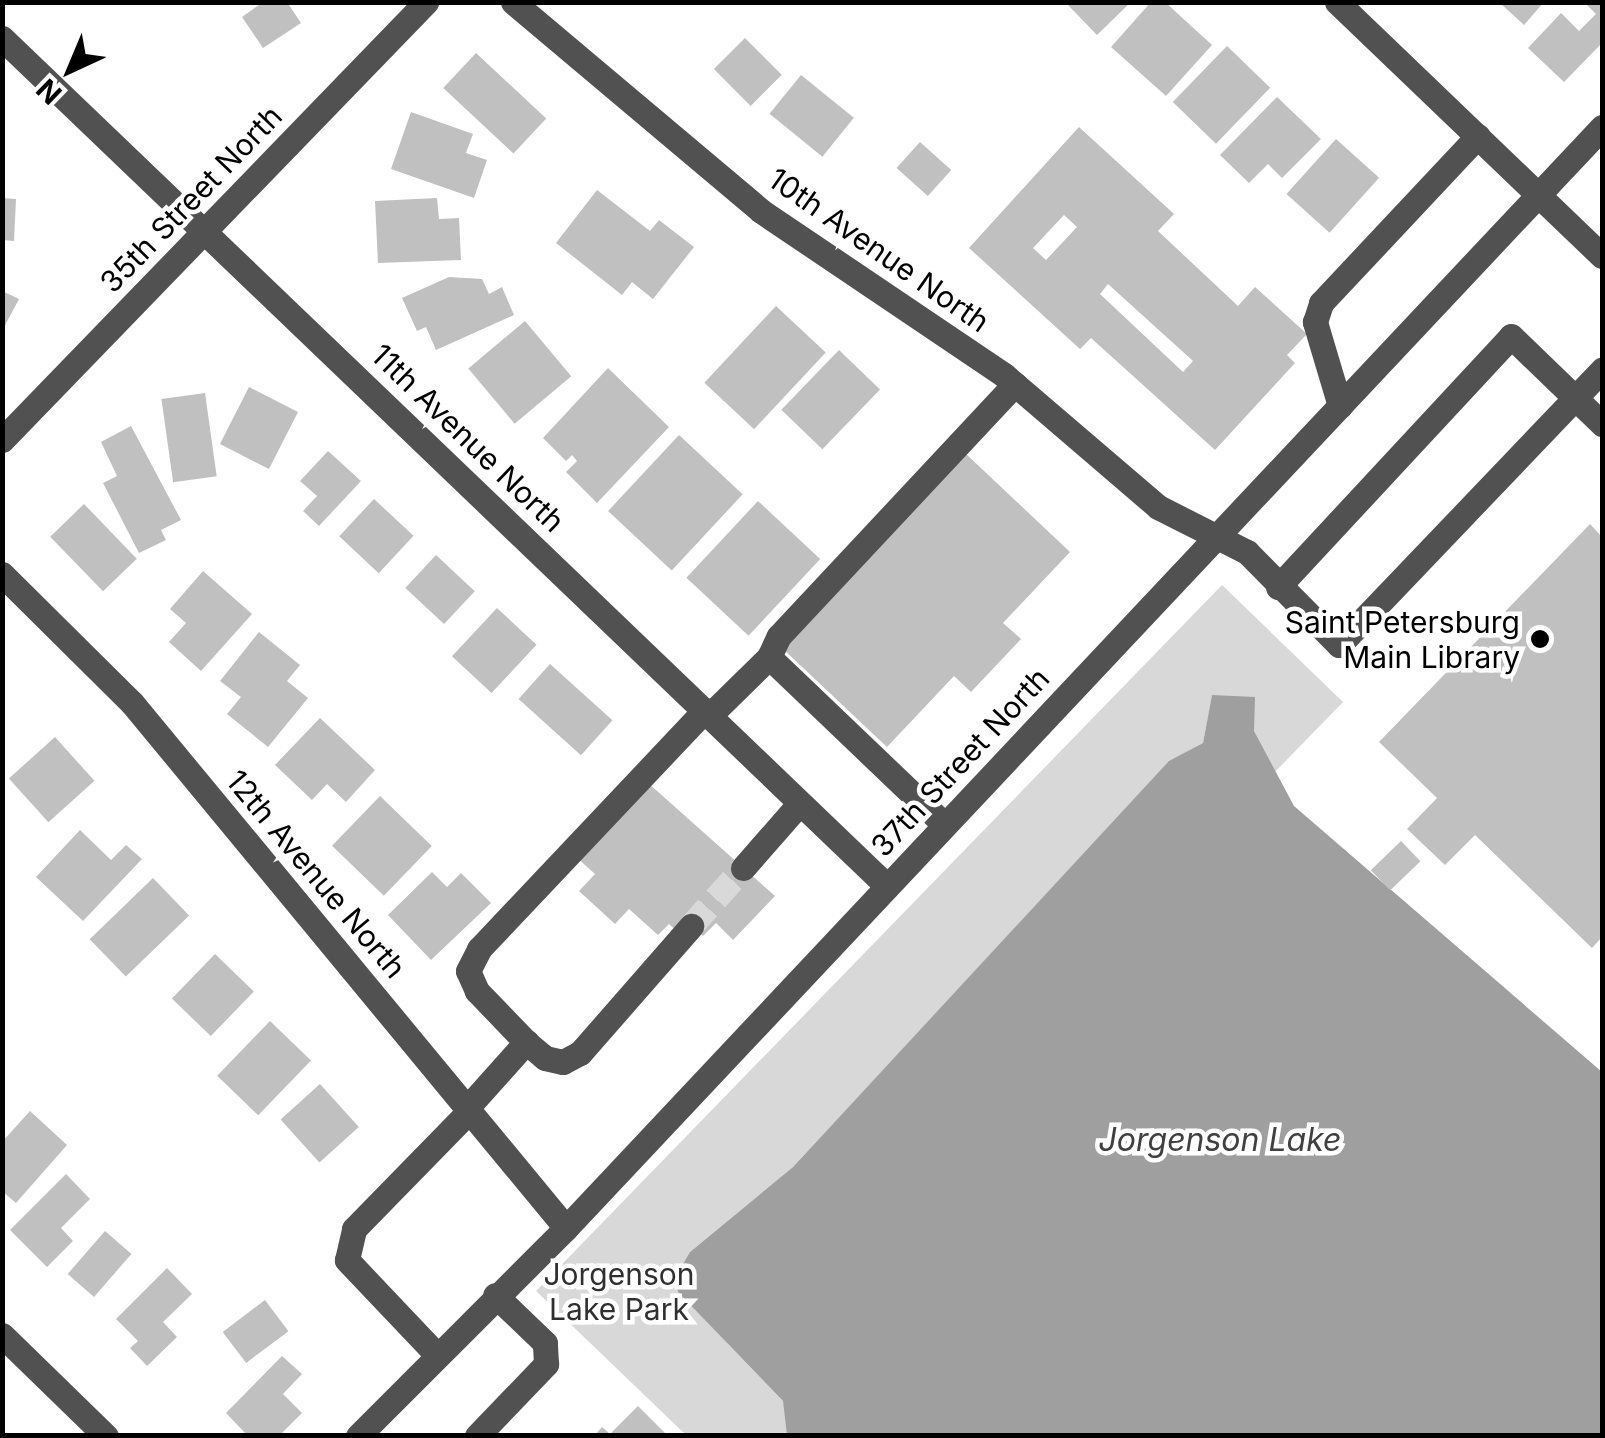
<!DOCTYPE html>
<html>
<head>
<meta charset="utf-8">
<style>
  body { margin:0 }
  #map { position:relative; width:1605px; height:1438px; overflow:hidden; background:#fff; font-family:Inter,sans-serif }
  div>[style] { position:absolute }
  .green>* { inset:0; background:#d8d8d8 }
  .water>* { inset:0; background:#9f9f9f }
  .building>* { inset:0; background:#c0c0c0; transform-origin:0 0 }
  .minor-tunnel>* { height:25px; margin-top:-12.5px; transform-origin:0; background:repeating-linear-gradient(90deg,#d9d9d9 0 25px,transparent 0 37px) }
  .minor>* { height:25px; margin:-12.5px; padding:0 12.5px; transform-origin:12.5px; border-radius:12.5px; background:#515151 }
  .dots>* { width:28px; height:28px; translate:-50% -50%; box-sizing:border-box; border:5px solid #fff; border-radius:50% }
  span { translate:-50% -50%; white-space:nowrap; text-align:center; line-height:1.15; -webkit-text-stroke:9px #fff; paint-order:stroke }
  .street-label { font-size:30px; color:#000 }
  .poi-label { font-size:30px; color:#000 }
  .right { translate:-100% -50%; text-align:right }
  .park-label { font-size:30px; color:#2f2f2f }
  .water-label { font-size:32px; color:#404040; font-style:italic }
  .frame { position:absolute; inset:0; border:5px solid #000; pointer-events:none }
  .north { position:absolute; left:20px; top:20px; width:100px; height:100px; -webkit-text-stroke:8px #fff; paint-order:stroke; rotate:224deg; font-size:28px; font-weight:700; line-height:40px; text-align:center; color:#000 }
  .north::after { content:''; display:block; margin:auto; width:35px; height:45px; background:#000; clip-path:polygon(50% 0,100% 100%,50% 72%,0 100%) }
</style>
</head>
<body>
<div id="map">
  <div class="green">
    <div style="clip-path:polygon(1222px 585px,1343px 702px,1274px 773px,1254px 731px,1212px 696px,1203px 743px,1169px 762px,793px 1167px,690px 1252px,728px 1344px,783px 1401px,790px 1421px,787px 1435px,686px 1435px,536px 1291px)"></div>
  </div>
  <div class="water">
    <div style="clip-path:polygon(1212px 695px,1255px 697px,1254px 731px,1294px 806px,1602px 1072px,1602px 1435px,787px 1435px,783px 1401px,678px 1292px,675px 1278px,690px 1252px,793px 1167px,1169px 761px,1203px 743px)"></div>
  </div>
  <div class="building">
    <div style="clip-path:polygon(263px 2px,287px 2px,301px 23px,263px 48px,242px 17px)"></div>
    <div style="clip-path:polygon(1065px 2px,1131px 2px,1097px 35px)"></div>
    <div style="clip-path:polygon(1151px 2px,1165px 2px,1212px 45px,1166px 96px,1111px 47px)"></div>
    <div style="clip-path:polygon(1499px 2px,1544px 2px,1524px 25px)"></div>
    <div style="clip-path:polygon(1584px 2px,1602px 2px,1602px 43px,1564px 82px,1528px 48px,1561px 13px,1579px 31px,1596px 14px)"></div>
    <div style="left:745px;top:38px;width:52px;height:44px;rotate:45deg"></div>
    <div style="left:1227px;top:46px;width:60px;height:78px;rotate:44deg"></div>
    <div style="left:476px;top:53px;width:96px;height:48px;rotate:43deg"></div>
    <div style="left:801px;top:75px;width:68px;height:50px;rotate:39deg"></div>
    <div style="clip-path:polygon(1277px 97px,1321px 139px,1282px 178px,1268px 164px,1249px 183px,1220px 155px)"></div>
    <div style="clip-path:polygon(411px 112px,473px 134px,466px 153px,487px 160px,474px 198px,391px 169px)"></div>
    <div style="clip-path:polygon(evenodd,1079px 127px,1174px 214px,1158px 231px,1238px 306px,1255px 287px,1307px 334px,1287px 355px,1295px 363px,1215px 450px,1091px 338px,1080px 349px,969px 248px,1079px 127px,1064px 215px,1077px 227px,1046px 260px,1033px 248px,1064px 215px,1079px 127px,1108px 284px,1193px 361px,1183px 372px,1100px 294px,1108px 284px)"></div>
    <div style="left:1336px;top:139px;width:58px;height:74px;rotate:42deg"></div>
    <div style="left:920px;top:142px;width:42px;height:35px;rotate:42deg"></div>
    <div style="clip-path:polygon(597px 190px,650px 231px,659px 220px,694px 247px,653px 299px,632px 282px,622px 295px,556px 243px)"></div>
    <div style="clip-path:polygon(2px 198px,16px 199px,14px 241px,2px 240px)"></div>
    <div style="clip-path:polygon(437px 198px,439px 219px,459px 218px,461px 260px,378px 263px,375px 201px)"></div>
    <div style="clip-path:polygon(449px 277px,482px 279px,489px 294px,502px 287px,514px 315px,436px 350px,426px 327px,417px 331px,402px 298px)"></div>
    <div style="clip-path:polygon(2px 291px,19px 299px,2px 331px)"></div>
    <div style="left:776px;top:306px;width:68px;height:105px;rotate:43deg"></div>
    <div style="left:525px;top:321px;width:72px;height:74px;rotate:50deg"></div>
    <div style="left:839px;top:350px;width:57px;height:83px;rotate:44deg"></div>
    <div style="clip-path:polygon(608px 368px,669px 427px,597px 503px,566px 472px,577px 461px,572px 455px,566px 461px,543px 438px)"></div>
    <div style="left:249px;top:387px;width:55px;height:64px;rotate:27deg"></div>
    <div style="left:205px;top:393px;width:84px;height:44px;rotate:82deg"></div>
    <div style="clip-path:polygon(131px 426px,181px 520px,161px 530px,166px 540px,139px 553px,103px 483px,117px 476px,101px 442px)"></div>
    <div style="left:679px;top:435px;width:87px;height:104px;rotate:43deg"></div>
    <div style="clip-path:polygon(328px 451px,361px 481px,319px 526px,303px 511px,317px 496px,300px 481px)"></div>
    <div style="clip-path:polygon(965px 453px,1070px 552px,1003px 623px,1021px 639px,971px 692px,954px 676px,887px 747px,782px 648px)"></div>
    <div style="left:374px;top:499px;width:54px;height:51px;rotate:43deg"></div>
    <div style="left:758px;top:501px;width:85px;height:105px;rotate:43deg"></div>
    <div style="left:84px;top:504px;width:76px;height:47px;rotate:46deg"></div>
    <div style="clip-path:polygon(1590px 524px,1602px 537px,1602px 937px,1592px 948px,1475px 835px,1445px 865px,1407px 829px,1437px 798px,1379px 742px)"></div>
    <div style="left:436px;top:555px;width:53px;height:45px;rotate:43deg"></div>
    <div style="clip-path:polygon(203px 571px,252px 614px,201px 671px,169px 642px,186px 623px,170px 609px)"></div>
    <div style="left:497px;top:608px;width:54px;height:66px;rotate:43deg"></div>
    <div style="clip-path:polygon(259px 632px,300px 665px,287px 681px,308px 698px,268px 747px,227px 714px,241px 697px,220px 681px)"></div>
    <div style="left:550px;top:664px;width:84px;height:47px;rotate:42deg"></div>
    <div style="clip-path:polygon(320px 718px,375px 770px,346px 802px,327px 784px,312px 800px,275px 765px)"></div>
    <div style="left:55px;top:737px;width:59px;height:62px;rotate:48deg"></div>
    <div style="clip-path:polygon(647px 782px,775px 896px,733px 940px,716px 923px,703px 936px,690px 925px,681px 935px,669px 924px,658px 935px,629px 909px,615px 924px,579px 891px,595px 874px,576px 857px)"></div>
    <div style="left:380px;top:796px;width:72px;height:69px;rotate:44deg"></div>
    <div style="clip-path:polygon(80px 830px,111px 860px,126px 845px,142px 859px,83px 921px,36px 877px)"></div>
    <div style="left:1401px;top:841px;width:28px;height:42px;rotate:46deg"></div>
    <div style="clip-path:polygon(432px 872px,447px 887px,461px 873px,491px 903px,431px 960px,388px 915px)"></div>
    <div style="left:153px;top:878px;width:52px;height:88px;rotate:46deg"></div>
    <div style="left:215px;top:954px;width:54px;height:62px;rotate:44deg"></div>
    <div style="left:270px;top:1021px;width:57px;height:76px;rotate:44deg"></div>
    <div style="left:320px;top:1084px;width:58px;height:53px;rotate:48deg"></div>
    <div style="clip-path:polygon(30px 1111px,67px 1145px,16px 1203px,2px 1191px,2px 1142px)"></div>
    <div style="clip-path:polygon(66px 1174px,90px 1199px,61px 1228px,73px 1241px,47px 1267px,10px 1230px)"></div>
    <div style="left:105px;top:1231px;width:35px;height:57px;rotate:41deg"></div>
    <div style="clip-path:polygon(167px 1268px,192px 1294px,163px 1322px,177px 1337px,147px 1366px,130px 1348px,138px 1341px,116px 1319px)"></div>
    <div style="left:265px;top:1300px;width:39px;height:53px;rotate:53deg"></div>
    <div style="clip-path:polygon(282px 1356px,302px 1374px,283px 1394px,302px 1413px,279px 1436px,248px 1436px,226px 1413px)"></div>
    <div style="clip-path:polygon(638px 1406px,668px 1436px,594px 1436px,602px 1427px,610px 1434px)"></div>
  </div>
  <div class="minor-tunnel">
    <div style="left:691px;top:926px;width:78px;rotate:-48.1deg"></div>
  </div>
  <div class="minor">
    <div style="left:513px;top:2px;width:324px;rotate:40.1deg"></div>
    <div style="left:761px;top:211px;width:293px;rotate:34deg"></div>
    <div style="left:1004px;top:375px;width:203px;rotate:40.6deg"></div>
    <div style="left:1158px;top:507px;width:100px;rotate:26.8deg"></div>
    <div style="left:1247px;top:552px;width:131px;rotate:45.3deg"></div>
    <div style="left:1339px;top:645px;width:381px;rotate:-46.3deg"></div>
    <div style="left:1337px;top:2px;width:367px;rotate:43.8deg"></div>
    <div style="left:2px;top:38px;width:1226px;rotate:43.78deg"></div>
    <div style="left:1340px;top:406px;width:88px;rotate:-106.6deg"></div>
    <div style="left:1315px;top:322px;width:20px;rotate:-72deg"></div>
    <div style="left:1321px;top:303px;width:229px;rotate:-46.8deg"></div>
    <div style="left:2px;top:440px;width:610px;rotate:-45.93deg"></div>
    <div style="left:2px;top:574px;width:183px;rotate:44.8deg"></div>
    <div style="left:132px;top:703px;width:681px;rotate:50.42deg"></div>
    <div style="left:1278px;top:587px;width:342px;rotate:-47.1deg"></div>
    <div style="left:1511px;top:336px;width:127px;rotate:44deg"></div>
    <div style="left:769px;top:657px;width:23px;rotate:-65deg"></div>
    <div style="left:779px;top:636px;width:345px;rotate:-46.9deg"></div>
    <div style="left:710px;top:715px;width:83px;rotate:-44.5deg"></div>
    <div style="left:769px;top:657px;width:243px;rotate:43.7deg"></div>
    <div style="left:743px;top:868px;width:85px;rotate:-48.8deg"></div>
    <div style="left:526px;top:1042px;width:25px;rotate:40deg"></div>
    <div style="left:545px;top:1058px;width:18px;rotate:13deg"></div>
    <div style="left:563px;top:1062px;width:19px;rotate:-28deg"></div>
    <div style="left:580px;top:1053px;width:169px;rotate:-48.8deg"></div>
    <div style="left:467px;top:1108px;width:89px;rotate:-48.2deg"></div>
    <div style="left:526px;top:1042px;width:71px;rotate:-133.9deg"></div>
    <div style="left:477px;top:991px;width:22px;rotate:-114deg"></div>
    <div style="left:468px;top:971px;width:25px;rotate:-63deg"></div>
    <div style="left:479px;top:949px;width:329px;rotate:-46.6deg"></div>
    <div style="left:2px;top:1335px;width:145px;rotate:44.2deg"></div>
    <div style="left:437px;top:1355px;width:131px;rotate:-133.5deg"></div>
    <div style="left:347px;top:1260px;width:32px;rotate:-77deg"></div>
    <div style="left:354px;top:1229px;width:165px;rotate:-45.7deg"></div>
    <div style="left:358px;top:1436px;width:294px;rotate:-45deg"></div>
    <div style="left:566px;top:1228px;width:1512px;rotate:-46.74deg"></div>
    <div style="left:477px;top:1436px;width:100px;rotate:-46.2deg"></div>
    <div style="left:546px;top:1364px;width:21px;rotate:-93deg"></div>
    <div style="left:545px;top:1343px;width:69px;rotate:-136.2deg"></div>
  </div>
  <div class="dots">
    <div style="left:1540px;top:639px;background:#000"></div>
  </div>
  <div class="street-label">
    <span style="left:191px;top:199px;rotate:-46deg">35th Street North</span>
    <span style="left:879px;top:250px;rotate:35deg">10th Avenue North</span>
    <span style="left:468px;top:438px;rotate:44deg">11th Avenue North</span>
    <span style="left:960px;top:762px;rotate:-47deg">37th Street North</span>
    <span style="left:316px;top:874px;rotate:50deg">12th Avenue North</span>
  </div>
  <div class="poi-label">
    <span class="right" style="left:1520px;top:639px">Saint Petersburg<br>Main Library</span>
  </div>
  <div class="park-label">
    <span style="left:619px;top:1291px">Jorgenson<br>Lake Park</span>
  </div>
  <div class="water-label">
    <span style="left:1220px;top:1140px">Jorgenson Lake</span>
  </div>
  <div class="frame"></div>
  <div class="north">N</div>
</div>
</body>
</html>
